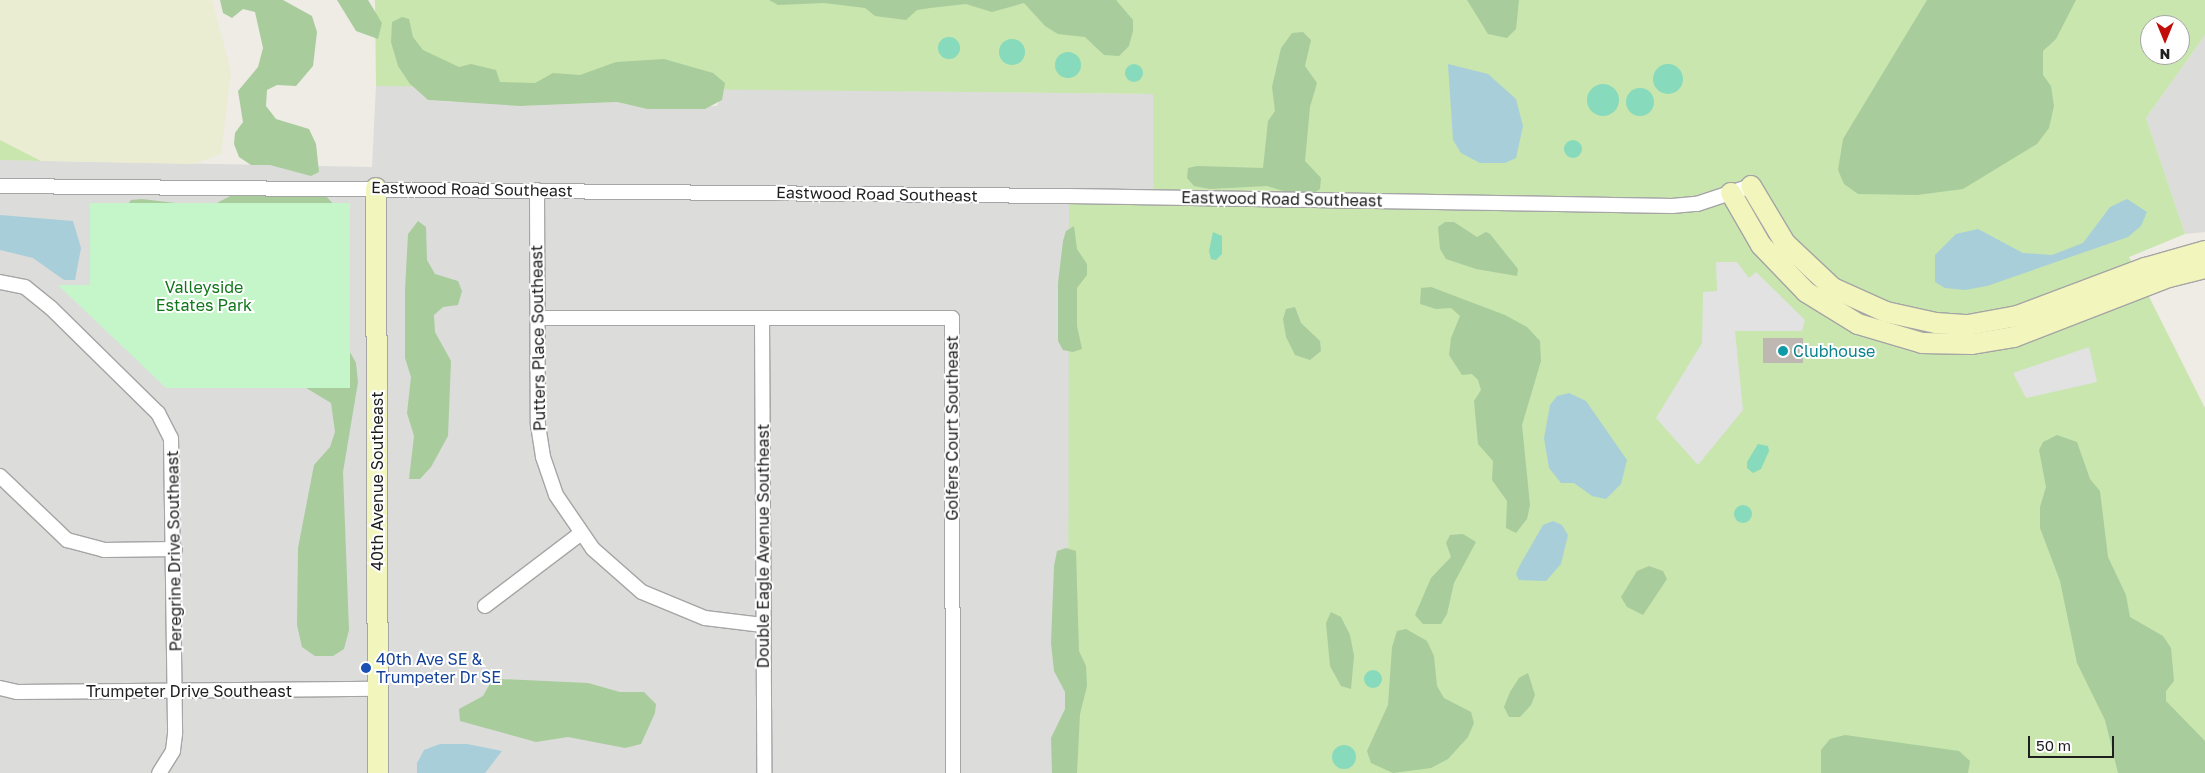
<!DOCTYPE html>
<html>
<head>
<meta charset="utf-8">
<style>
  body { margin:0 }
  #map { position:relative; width:2205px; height:773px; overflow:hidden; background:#efece5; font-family:"Golos Text",sans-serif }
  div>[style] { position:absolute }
  .residential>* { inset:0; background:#dcdcdb }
  .farmland>* { inset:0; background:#eaedd1 }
  .grass>* { inset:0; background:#c8e6ae }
  .forest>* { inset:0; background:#a9cc9c }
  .park>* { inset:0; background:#c5f6c9 }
  .pitch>* { inset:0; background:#87dabb }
  .round { border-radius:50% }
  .parking>* { inset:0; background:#e2e2e2 }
  .water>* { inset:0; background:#a8ceda }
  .building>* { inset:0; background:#bfb8b2; transform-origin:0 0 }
  .roads { filter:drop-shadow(1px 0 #a5a5a5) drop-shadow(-1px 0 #a5a5a5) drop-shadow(0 1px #a5a5a5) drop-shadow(0 -1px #a5a5a5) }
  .street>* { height:14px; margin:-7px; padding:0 7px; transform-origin:7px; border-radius:7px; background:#fff }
  .secondary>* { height:20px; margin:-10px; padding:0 10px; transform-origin:10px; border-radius:10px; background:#f2f6bc }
  .dots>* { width:14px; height:14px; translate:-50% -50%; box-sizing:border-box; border:2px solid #fff; border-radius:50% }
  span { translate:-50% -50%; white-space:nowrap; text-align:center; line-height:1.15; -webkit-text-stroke:4px #fff; paint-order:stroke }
  .street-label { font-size:16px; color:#1e1e1e }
  .park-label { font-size:16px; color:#12771c }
  .culture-label { font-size:16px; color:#0d838f }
  .left { translate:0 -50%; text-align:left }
  .transit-label { font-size:16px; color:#164399 }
  .north { position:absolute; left:2140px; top:15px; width:50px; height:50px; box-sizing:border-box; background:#fff; border:1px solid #a5a5a5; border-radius:50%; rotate:180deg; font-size:14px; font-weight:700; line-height:20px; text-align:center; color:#1e1e1e }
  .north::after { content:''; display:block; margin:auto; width:18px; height:22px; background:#c20e0b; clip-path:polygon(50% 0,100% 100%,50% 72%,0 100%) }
  .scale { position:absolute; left:2028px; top:736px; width:86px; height:22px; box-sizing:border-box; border:2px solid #1e1e1e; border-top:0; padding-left:6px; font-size:15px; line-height:18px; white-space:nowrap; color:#1e1e1e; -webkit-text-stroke:4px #fff; paint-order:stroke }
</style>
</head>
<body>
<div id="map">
  <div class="residential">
    <div style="clip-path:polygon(2205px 35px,2205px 232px,2185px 234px,2146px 118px)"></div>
    <div style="clip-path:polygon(376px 86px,412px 86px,428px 100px,451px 102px,507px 102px,521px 106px,617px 102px,647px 109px,717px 106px,724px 89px,1153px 94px,1154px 198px,1078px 216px,1066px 773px,0 773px,0 160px,372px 167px)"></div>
  </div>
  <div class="farmland">
    <div style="clip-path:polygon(0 0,212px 0,231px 72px,221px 154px,193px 164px,41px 161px,0 140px)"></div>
  </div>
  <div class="grass">
    <div style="clip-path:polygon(evenodd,375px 0,2205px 0,2205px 35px,2146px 118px,2185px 234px,2129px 257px,2205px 408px,2205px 773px,1068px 773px,1069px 196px,1153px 198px,1153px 94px,376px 86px,375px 0,2150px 25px,2180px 25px,2180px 55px,2150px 55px,2150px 25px)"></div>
    <div style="clip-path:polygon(0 140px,41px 161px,0 160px)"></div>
  </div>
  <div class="forest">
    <div style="clip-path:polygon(220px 0,283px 0,312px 16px,317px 32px,313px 66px,296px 86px,277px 85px,267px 90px,266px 106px,276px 119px,309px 129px,316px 144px,319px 172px,311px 176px,270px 165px,251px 165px,239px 157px,234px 144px,235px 133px,243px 122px,238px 91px,258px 67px,263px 48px,255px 12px,243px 9px,232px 18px,223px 13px)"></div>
    <div style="clip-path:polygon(337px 0,368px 0,382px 23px,378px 39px,356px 31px)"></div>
    <div style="clip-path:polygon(769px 0,1116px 0,1133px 20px,1133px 31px,1129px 46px,1119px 56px,1104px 55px,1085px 37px,1058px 34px,1045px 26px,1024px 3px,992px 12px,966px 4px,930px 8px,917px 10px,906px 20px,875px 16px,865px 8px,824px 3px,778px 5px)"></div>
    <div style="clip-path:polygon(1467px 0,1519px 0,1516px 29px,1507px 38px,1488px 34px)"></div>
    <div style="clip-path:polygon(1927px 0,2076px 0,2056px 39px,2043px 51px,2043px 75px,2051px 86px,2054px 106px,2049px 128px,2037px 144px,1963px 189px,1917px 195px,1858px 194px,1844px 184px,1838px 170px,1843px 139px)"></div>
    <div style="clip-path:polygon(402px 17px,409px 19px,413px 37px,423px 50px,459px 67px,471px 64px,496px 70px,500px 82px,535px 83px,553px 73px,580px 75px,616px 62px,664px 59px,713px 73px,725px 83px,722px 100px,705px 109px,647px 109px,617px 102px,521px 106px,428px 100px,410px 84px,398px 66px,391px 42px,392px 22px)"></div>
    <div style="clip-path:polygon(1303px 32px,1311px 40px,1305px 66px,1317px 83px,1310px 107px,1305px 161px,1321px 178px,1320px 189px,1311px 195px,1297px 195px,1267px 186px,1210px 189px,1194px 186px,1187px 178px,1188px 168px,1197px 166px,1263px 168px,1268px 121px,1275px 111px,1272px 87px,1281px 48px,1292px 33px)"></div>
    <div style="clip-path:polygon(238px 192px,325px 195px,338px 209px,345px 343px,356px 363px,358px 382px,343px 472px,349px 630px,344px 649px,333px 656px,315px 656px,302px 647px,297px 625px,298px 548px,314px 465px,330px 447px,335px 432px,331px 403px,293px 380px,126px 207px,131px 200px,142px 199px,209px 207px)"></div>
    <div style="clip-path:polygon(418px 221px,426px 227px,427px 260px,435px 274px,458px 281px,462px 291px,458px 305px,443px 307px,434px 315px,435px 332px,451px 361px,448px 436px,431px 467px,420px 479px,409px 479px,414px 436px,407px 413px,411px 377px,405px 358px,405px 290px,408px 234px)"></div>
    <div style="clip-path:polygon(1445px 222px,1454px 222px,1477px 237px,1486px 232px,1490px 234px,1518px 269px,1517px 276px,1476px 269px,1446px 259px,1440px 249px,1438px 227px)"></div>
    <div style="clip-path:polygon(1074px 226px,1077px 249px,1087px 264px,1087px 275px,1077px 288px,1077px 326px,1082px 349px,1073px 352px,1063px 350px,1058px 341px,1058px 283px,1063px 241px,1066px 231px)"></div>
    <div style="clip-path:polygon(1431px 287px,1505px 315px,1527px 327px,1540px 341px,1541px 361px,1522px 425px,1530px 505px,1527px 519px,1516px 533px,1506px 528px,1507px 501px,1492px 480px,1493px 461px,1478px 444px,1474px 401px,1481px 390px,1478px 380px,1472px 374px,1462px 375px,1449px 355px,1451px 338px,1460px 316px,1451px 308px,1436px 309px,1420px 304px,1421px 288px)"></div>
    <div style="clip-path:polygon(1295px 307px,1301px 323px,1320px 341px,1321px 351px,1310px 360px,1295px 355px,1286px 337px,1283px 319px,1286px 309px)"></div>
    <div style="clip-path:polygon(2057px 435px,2077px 442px,2090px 479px,2100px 491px,2108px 557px,2126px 595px,2130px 617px,2163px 636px,2171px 648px,2174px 681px,2166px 691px,2166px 701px,2205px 741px,2205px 773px,2118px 773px,2105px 720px,2077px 663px,2060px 581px,2040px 528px,2040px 507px,2046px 487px,2039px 450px,2043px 442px)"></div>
    <div style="clip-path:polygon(1463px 534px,1476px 542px,1454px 583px,1447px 614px,1441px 624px,1423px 624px,1415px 615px,1431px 578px,1451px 557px,1446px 543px,1450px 535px)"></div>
    <div style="clip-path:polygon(1066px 548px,1076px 551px,1079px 651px,1086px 666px,1087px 686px,1080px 714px,1077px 773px,1052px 773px,1051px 738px,1065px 709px,1065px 692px,1054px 671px,1051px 643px,1054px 566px,1057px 551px)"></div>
    <div style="clip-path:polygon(1649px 566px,1663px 571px,1667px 579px,1643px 615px,1627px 607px,1621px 597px,1637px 571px)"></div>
    <div style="clip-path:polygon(1331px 612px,1341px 617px,1350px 635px,1354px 656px,1351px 689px,1341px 686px,1330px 666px,1326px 623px)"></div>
    <div style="clip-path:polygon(1406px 629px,1427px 641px,1434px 656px,1437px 686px,1444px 698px,1471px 712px,1474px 723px,1468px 737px,1448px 759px,1431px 768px,1393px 773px,1371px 763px,1367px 751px,1388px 705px,1392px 647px,1397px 631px)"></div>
    <div style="clip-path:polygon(1528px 673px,1535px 695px,1531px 705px,1520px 717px,1509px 717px,1504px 707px,1510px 692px,1519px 678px)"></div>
    <div style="clip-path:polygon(500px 679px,588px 683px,620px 692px,644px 692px,656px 704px,655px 713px,641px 744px,625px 748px,568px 737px,536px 742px,460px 721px,459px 709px,483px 696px,492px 680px)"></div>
    <div style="clip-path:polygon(1845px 735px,1959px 751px,1970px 761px,1968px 773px,1821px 773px,1821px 750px,1830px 739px)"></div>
  </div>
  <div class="park">
    <div style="clip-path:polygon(90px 203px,350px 203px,350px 388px,166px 388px,58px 285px,90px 285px)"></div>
  </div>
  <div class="pitch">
    <div class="round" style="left:938px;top:37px;width:22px;height:22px"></div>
    <div class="round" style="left:999px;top:39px;width:26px;height:26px"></div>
    <div class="round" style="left:1055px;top:52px;width:26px;height:26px"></div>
    <div class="round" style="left:1125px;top:64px;width:18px;height:18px"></div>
    <div class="round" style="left:1653px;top:64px;width:30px;height:30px"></div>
    <div class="round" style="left:1587px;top:84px;width:32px;height:32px"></div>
    <div class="round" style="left:1626px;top:88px;width:28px;height:28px"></div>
    <div class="round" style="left:1564px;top:140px;width:18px;height:18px"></div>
    <div style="clip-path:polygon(1213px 232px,1222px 236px,1222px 254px,1216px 260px,1211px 259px,1209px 251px)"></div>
    <div style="clip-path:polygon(1758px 444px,1768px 446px,1769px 451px,1761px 469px,1753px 473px,1747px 468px,1747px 462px)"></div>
    <div class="round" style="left:1734px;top:505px;width:18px;height:18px"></div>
    <div class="round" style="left:1364px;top:670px;width:18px;height:18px"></div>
    <div class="round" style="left:1332px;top:745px;width:24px;height:24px"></div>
  </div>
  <div class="parking">
    <div style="clip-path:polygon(1716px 262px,1737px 262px,1749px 278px,1756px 272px,1805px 320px,1802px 331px,1735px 331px,1743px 410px,1698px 465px,1656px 418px,1702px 343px,1703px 292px,1717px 291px)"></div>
    <div style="clip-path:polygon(2089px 347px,2097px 382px,2026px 398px,2013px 373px)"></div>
  </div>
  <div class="water">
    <div style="clip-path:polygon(1448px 64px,1488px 74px,1516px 99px,1523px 126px,1516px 158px,1505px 163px,1480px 163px,1461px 153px,1453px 140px)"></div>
    <div style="clip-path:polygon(2127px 199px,2147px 212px,2141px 226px,2128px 237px,1987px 286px,1965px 290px,1945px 288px,1935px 282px,1935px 255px,1956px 234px,1978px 229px,2023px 253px,2052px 255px,2083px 243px,2110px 207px)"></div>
    <div style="clip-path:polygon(0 215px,73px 221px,81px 248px,75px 280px,64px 280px,33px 258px,0 250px)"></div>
    <div style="clip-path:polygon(1569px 393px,1586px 401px,1627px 460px,1621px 484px,1606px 499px,1592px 496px,1574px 483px,1561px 483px,1549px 468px,1544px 438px,1550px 405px,1557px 396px)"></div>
    <div style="clip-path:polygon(1553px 521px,1562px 525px,1568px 535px,1561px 564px,1546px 581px,1519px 580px,1516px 574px,1520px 565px,1543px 525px)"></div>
    <div style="clip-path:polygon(440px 744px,467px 744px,502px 751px,485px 773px,417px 773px,417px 763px,424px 750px)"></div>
  </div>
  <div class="building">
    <div style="left:1763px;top:338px;width:40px;height:25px"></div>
  </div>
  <div class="roads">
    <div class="street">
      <div style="left:0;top:186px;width:1069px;rotate:0.54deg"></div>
      <div style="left:1069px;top:196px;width:603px;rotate:0.95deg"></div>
      <div style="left:1672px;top:206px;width:25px;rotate:-5deg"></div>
      <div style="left:1697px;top:204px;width:57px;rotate:-18.4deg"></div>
      <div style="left:537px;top:190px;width:235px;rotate:89.8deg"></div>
      <div style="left:538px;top:425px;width:32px;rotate:81deg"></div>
      <div style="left:543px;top:457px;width:40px;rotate:71.1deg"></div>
      <div style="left:556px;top:495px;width:65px;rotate:55.6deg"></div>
      <div style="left:593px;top:549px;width:65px;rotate:41.3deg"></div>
      <div style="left:642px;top:592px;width:68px;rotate:22.4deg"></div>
      <div style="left:705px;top:618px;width:58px;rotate:6.9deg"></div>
      <div style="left:0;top:282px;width:25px;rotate:11deg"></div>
      <div style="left:25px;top:287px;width:33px;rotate:39deg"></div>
      <div style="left:51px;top:308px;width:150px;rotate:44.5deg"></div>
      <div style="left:158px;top:413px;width:28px;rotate:63deg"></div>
      <div style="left:171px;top:438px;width:296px;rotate:89.2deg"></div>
      <div style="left:175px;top:734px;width:17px;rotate:97deg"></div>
      <div style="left:173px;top:751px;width:26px;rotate:122deg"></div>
      <div style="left:537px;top:318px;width:415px"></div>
      <div style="left:952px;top:318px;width:455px;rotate:89.9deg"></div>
      <div style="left:762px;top:318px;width:455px;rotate:89.7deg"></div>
      <div style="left:0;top:476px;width:93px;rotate:43.7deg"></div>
      <div style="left:67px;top:540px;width:38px;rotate:15deg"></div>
      <div style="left:104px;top:550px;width:71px;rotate:-0.8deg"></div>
      <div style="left:485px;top:606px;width:119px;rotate:-37.2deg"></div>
      <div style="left:0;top:688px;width:17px;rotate:13deg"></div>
      <div style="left:17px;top:692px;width:361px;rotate:-0.5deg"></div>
    </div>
    <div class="secondary">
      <div style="left:1751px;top:186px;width:66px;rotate:59.2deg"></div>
      <div style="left:1785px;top:243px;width:66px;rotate:43.2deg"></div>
      <div style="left:1833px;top:288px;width:58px;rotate:24.4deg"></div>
      <div style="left:1886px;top:312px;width:51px;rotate:12.4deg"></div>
      <div style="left:1936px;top:323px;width:32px;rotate:4deg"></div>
      <div style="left:1968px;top:325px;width:50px;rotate:-10.4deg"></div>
      <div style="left:2017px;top:316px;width:137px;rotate:-20.6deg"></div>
      <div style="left:2145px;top:268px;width:62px;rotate:-15.8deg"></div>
      <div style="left:376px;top:188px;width:585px;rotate:89.8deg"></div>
      <div style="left:1731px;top:193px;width:60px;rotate:60deg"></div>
      <div style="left:1761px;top:245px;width:65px;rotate:46.2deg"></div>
      <div style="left:1806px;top:292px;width:61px;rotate:31.6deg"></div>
      <div style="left:1858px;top:324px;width:67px;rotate:16.5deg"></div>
      <div style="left:1922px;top:343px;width:50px;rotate:1.1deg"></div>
      <div style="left:1972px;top:344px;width:43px;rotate:-9.5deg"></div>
      <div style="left:2014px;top:337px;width:166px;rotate:-21.2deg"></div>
      <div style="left:2169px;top:277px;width:37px;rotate:-14deg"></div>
    </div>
  </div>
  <div class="dots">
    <div style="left:1783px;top:351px;background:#0f9aa8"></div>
    <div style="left:366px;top:668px;background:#1a4fb4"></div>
  </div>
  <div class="street-label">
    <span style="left:472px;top:189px;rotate:1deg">Eastwood Road Southeast</span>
    <span style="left:877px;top:194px;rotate:1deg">Eastwood Road Southeast</span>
    <span style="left:1282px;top:199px;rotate:1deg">Eastwood Road Southeast</span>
    <span style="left:538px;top:338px;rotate:-91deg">Putters Place Southeast</span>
    <span style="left:952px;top:428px;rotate:-90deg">Golfers Court Southeast</span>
    <span style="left:377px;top:481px;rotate:-90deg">40th Avenue Southeast</span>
    <span style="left:763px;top:546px;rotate:-90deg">Double Eagle Avenue Southeast</span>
    <span style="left:174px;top:551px;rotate:-91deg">Peregrine Drive Southeast</span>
    <span style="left:189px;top:691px">Trumpeter Drive Southeast</span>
  </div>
  <div class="park-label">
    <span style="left:204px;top:296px">Valleyside<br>Estates Park</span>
  </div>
  <div class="culture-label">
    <span class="left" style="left:1793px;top:351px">Clubhouse</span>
  </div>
  <div class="transit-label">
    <span class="left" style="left:376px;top:668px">40th Ave SE &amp;<br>Trumpeter Dr SE</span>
  </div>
  <div class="north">N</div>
  <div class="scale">50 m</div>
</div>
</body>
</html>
